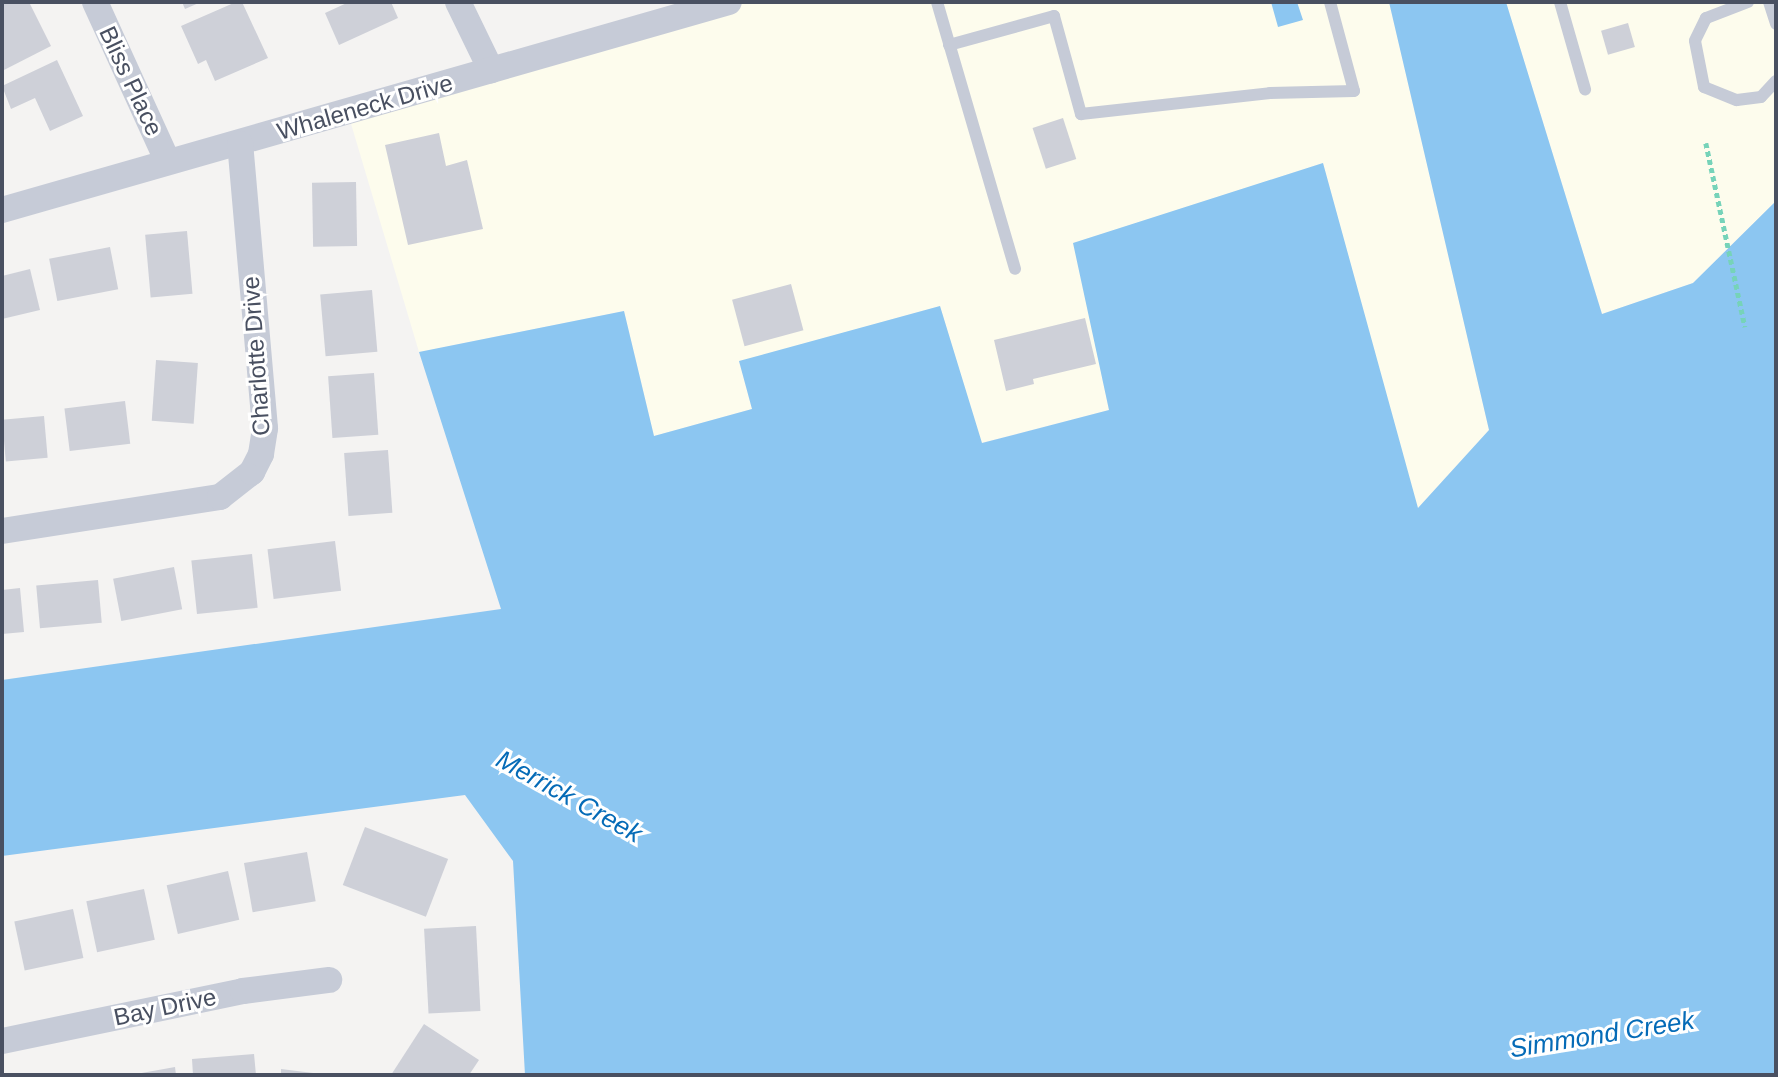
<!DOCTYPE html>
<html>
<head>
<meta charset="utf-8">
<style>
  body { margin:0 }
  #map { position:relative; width:1778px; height:1077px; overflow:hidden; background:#f4f3f2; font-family:Helvetica,sans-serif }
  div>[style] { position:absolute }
  .commercial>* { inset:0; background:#fdfced }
  .water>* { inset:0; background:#8cc6f1 }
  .building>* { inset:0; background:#ced0d8; transform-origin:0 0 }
  .path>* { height:4.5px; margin-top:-2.25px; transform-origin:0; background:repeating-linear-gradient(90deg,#76d3b9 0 5px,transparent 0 8.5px) }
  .lane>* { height:12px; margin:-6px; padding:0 6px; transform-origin:6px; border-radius:6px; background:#c6cbd7 }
  .street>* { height:26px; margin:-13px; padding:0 13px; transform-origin:13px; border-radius:13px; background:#c6cbd7 }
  span { translate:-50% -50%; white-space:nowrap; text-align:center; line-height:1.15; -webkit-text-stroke:6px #fff; paint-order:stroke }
  .street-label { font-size:24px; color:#495061 }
  .water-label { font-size:26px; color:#056bb7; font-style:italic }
  .frame { position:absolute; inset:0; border:4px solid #495061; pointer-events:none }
</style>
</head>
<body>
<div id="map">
  <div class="commercial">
    <div style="clip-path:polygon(729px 2px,1389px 2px,1489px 430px,1417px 509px,1323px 163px,1074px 243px,1109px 410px,981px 443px,940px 306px,739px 362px,752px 409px,654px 436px,624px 311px,419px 352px,349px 117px)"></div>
    <div style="clip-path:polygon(1506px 2px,1776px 2px,1776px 201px,1693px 283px,1602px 314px)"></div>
  </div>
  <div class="water">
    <div style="clip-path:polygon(1271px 2px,1297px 2px,1303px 20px,1278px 27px)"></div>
    <div style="clip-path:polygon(1389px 2px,1506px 2px,1602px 314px,1693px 283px,1776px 201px,1776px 1075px,525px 1075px,513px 861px,465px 795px,2px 856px,2px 680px,501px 609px,419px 352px,624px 311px,654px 436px,752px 409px,739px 361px,940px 306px,982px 443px,1109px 410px,1073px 243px,1323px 163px,1418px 508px,1489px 430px)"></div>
  </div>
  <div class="building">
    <div style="clip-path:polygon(29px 2px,51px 46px,2px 71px,2px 3px)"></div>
    <div style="clip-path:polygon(182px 2px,201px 2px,185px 9px)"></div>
    <div style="clip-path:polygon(236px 2px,242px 2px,268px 58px,215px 81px,206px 60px,198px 64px,181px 26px)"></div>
    <div style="clip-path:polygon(349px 2px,391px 2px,398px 18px,339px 45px,325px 13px)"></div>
    <div style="left:1628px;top:23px;width:25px;height:28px;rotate:74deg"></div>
    <div style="clip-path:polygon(57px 60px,83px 116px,50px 131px,35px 98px,11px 109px,2px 86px)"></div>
    <div style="left:1063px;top:118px;width:43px;height:32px;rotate:72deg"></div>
    <div style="clip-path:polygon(439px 133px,446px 166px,467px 160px,483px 229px,408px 245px,385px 145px)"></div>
    <div style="left:356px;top:182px;width:64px;height:44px;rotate:89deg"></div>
    <div style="left:187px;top:231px;width:63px;height:42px;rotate:85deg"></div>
    <div style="left:110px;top:247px;width:43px;height:62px;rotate:79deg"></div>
    <div style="clip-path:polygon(30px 269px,40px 310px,2px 319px,2px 276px)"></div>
    <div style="left:791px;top:284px;width:48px;height:61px;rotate:75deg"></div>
    <div style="left:372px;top:290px;width:62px;height:52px;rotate:85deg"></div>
    <div style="clip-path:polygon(1085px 318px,1096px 364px,1033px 379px,1034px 384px,1006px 391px,994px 340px)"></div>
    <div style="left:156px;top:360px;width:42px;height:61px;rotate:4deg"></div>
    <div style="left:374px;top:373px;width:62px;height:46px;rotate:86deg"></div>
    <div style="left:125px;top:401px;width:43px;height:61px;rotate:83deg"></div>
    <div style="left:44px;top:416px;width:42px;height:42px;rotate:85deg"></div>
    <div style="left:388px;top:450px;width:63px;height:44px;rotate:86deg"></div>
    <div style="left:335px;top:541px;width:50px;height:68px;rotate:83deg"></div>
    <div style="left:252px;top:554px;width:54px;height:61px;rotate:84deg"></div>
    <div style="left:174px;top:567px;width:43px;height:62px;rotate:79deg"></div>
    <div style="left:98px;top:580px;width:43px;height:62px;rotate:85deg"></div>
    <div style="clip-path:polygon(20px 588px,24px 632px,2px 634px,2px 590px)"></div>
    <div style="left:365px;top:827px;width:89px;height:62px;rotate:21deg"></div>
    <div style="left:307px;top:852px;width:50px;height:64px;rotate:80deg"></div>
    <div style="left:228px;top:871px;width:50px;height:63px;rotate:77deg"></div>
    <div style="left:144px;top:889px;width:52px;height:59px;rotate:78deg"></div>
    <div style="left:73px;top:909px;width:50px;height:60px;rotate:78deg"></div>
    <div style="left:476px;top:926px;width:85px;height:52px;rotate:87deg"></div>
    <div style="clip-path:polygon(424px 1024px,479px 1060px,469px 1075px,391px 1075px)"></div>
    <div style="clip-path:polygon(254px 1054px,256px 1075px,193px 1075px,192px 1059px)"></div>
    <div style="clip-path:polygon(175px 1067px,176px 1075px,136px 1075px,136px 1074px)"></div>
    <div style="clip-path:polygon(281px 1069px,321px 1074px,321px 1075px,281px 1075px)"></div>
  </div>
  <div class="path">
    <div style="left:1706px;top:143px;width:188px;rotate:78deg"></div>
  </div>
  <div class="lane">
    <div style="left:937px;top:2px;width:278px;rotate:73.7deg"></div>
    <div style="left:1560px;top:2px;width:91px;rotate:74deg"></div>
    <div style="left:1748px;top:2px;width:45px;rotate:159.1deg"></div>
    <div style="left:1706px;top:18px;width:25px;rotate:116deg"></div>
    <div style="left:1695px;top:41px;width:47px;rotate:78.9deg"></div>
    <div style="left:1704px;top:87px;width:35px;rotate:22deg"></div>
    <div style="left:1737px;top:100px;width:24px;rotate:-7deg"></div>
    <div style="left:1761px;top:97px;width:22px;rotate:-47deg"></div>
    <div style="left:1769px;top:2px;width:23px;rotate:72deg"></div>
    <div style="left:949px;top:45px;width:109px;rotate:-15.4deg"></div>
    <div style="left:1054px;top:16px;width:102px;rotate:74.6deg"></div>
    <div style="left:1081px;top:114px;width:190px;rotate:-6.3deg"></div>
    <div style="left:1270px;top:93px;width:84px;rotate:-1.4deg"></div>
    <div style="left:1354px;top:91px;width:92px;rotate:-105.1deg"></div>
  </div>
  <div class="street">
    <div style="left:95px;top:2px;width:174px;rotate:65.5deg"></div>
    <div style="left:458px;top:2px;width:76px;rotate:64.1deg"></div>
    <div style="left:2px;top:210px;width:756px;rotate:-15.97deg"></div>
    <div style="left:2px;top:531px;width:221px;rotate:-8.9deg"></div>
    <div style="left:220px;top:497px;width:41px;rotate:-38deg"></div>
    <div style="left:252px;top:472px;width:20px;rotate:-63deg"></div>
    <div style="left:261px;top:454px;width:26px;rotate:-81deg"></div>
    <div style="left:265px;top:428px;width:285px;rotate:-95deg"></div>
    <div style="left:2px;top:1041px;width:246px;rotate:-11.7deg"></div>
    <div style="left:243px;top:991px;width:87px;rotate:-7.3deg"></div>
  </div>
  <div class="street-label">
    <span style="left:131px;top:81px;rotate:65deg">Bliss Place</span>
    <span style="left:365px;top:107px;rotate:-16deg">Whaleneck Drive</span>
    <span style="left:256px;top:356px;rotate:-94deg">Charlotte Drive</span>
    <span style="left:165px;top:1007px;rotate:-12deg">Bay Drive</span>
  </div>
  <div class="water-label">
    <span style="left:569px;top:797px;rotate:29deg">Merrick Creek</span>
    <span style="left:1602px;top:1035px;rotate:-9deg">Simmond Creek</span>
  </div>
  <div class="frame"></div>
</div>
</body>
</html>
